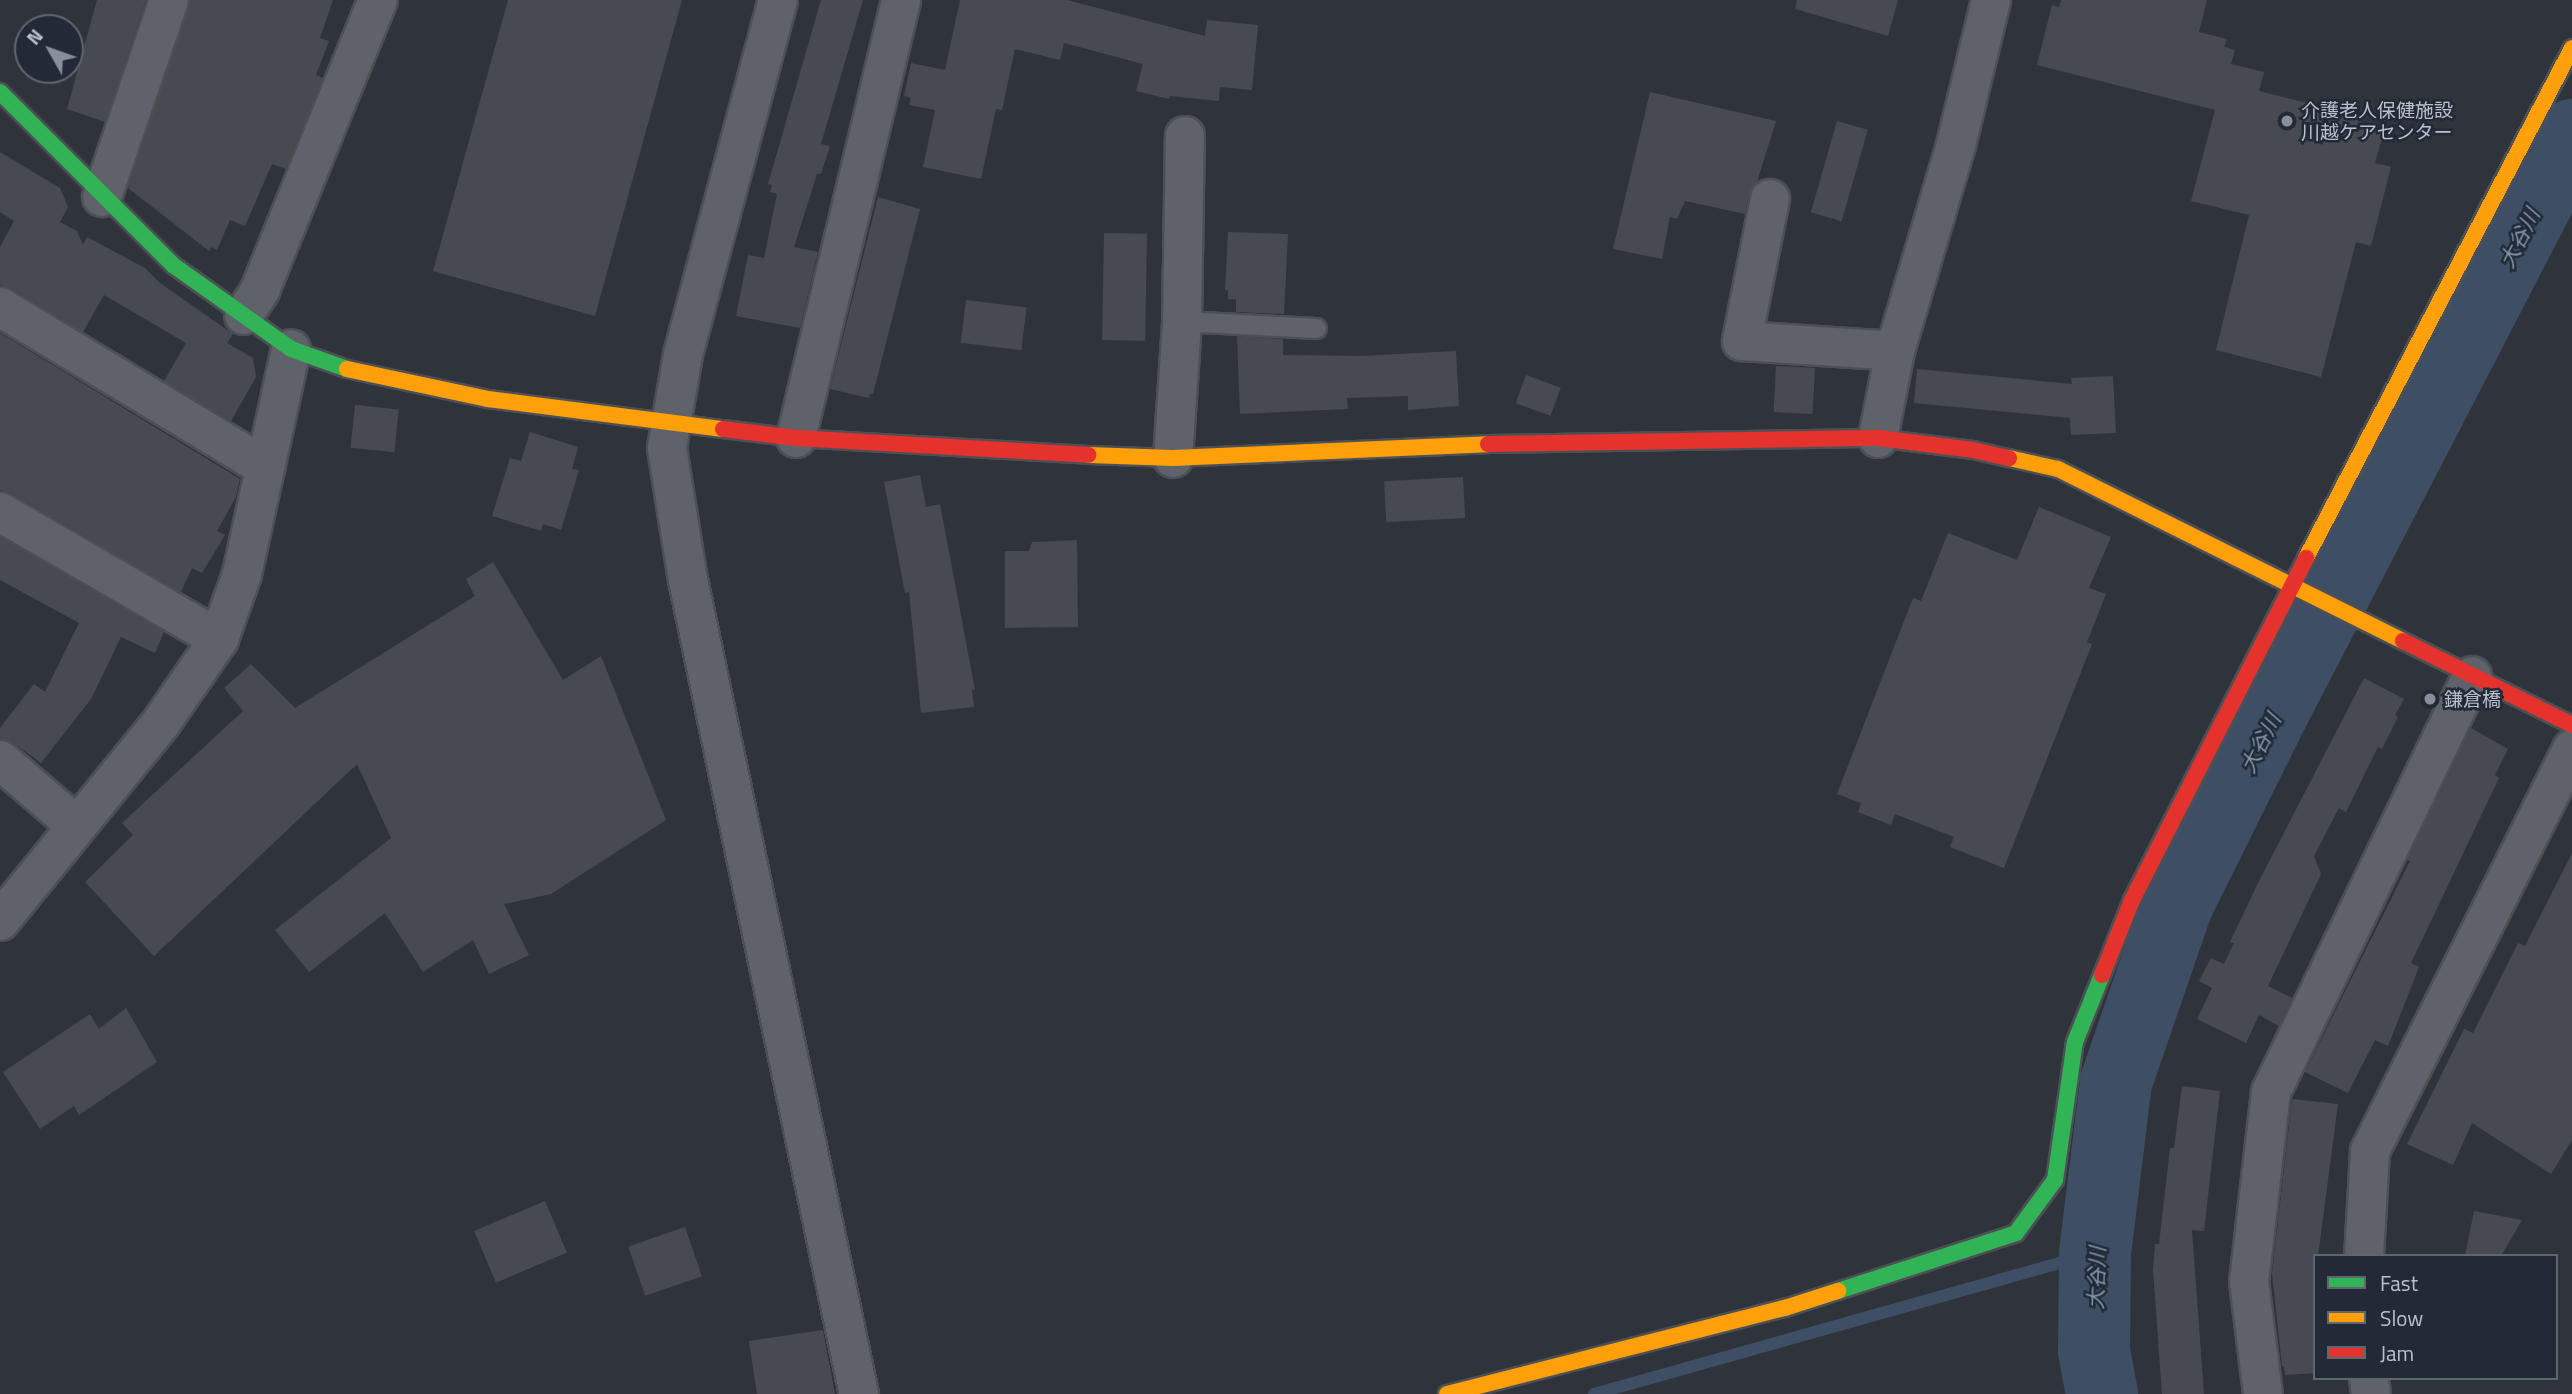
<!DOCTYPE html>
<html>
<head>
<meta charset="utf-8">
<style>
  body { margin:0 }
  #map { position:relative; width:2572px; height:1394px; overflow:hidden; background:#2f343b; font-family:"Titillium Web","Noto Sans JP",sans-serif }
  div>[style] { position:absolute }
  .stream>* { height:12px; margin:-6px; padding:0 6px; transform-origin:6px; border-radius:6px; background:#3e4e64 }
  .river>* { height:72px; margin:-36px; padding:0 36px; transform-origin:36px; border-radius:36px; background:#3e4e64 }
  .building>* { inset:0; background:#474b51; transform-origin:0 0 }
  .roads { filter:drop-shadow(2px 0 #4c5056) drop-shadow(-2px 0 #4c5056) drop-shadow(0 2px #4c5056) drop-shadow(0 -2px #4c5056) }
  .lane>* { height:19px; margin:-9.5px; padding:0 9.5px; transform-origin:9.5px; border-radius:9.5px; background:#5f6269 }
  .street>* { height:38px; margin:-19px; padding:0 19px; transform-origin:19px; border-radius:19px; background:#5f6269 }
  .fast>* { height:16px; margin:-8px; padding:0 8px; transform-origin:8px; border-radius:8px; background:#30b455 }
  .slow>* { height:16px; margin:-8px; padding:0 8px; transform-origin:8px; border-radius:8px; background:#ff9f0a }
  .jam>* { height:16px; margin:-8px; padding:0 8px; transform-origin:8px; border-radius:8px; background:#e5322d }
  .dots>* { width:19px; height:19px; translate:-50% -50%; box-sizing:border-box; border:4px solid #212a36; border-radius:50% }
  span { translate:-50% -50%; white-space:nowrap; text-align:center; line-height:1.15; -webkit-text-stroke:5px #212a36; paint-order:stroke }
  .poi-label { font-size:19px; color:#bac0cb }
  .left { translate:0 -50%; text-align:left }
  .water-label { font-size:21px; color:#8497b0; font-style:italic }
  .legend { position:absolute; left:2313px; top:1254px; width:245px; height:126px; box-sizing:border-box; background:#212a36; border:2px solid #5e6672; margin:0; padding:9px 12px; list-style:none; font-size:21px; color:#bac0cb }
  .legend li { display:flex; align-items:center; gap:14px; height:35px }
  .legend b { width:35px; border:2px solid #5e6672 }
  .north { position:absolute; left:14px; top:14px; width:70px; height:70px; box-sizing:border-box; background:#212a36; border:2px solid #5e6672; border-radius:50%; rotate:310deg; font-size:19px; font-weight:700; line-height:28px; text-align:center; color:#bac0cb }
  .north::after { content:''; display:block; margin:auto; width:24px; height:32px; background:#898f99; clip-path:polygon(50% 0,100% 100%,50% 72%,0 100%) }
</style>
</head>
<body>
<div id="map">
  <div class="stream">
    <div style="left:1594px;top:1394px;width:520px;rotate:-15.72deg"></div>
  </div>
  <div class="river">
    <div style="left:2102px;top:1394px;width:44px;rotate:-100.5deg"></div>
    <div style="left:2094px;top:1351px;width:98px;rotate:-89.4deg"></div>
    <div style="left:2095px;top:1253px;width:172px;rotate:-83deg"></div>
    <div style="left:2116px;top:1082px;width:187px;rotate:-71deg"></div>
    <div style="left:2177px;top:905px;width:218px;rotate:-63.6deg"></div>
    <div style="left:2274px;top:710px;width:648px;rotate:-62.6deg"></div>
  </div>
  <div class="building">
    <div style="clip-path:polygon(97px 0,146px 0,105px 122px,67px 109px)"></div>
    <div style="clip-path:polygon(190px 0,333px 0,320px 38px,329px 41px,316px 75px,323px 78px,286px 169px,272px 164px,245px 226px,230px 220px,217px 250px,211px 247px,209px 251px,128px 188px)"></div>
    <div style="clip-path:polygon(508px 0,682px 0,595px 316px,433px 271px)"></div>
    <div style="clip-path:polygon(821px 0,863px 0,821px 144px,830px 146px,821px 174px,817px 174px,794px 247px,818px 252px,800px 328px,736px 316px,748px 255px,764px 258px,777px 194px,770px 192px,772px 185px,768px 184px)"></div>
    <div style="clip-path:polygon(960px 0,1067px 0,1205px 36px,1207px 20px,1258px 25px,1252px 90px,1220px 87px,1219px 101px,1170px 96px,1169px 99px,1136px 91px,1143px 64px,1064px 43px,1060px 60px,1015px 49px,1002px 110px,996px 109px,981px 179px,923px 167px,935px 110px,909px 105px,911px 98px,904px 96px,911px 63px,945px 70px)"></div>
    <div style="clip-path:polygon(1797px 0,1898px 0,1888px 36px,1795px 9px)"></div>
    <div style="clip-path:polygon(2061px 0,2207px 0,2199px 32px,2227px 39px,2224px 47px,2235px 50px,2231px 64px,2264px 72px,2259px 91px,2362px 117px,2360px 125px,2384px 131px,2375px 163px,2391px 167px,2371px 246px,2356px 242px,2321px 377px,2216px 350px,2249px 215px,2191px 201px,2215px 110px,2037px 65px,2052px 5px,2059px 7px)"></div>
    <div style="clip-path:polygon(1650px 92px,1776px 121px,1757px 182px,1749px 195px,1745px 214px,1685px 201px,1677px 219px,1670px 217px,1662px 259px,1613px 249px)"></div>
    <div style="left:1837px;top:121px;width:32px;height:95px;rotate:16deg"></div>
    <div style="clip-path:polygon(0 152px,60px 188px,68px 207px,60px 222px,77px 231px,83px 245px,87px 237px,145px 268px,160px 283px,233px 334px,227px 343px,253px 358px,256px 377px,231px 421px,164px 381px,186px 343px,104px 295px,83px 332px,11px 288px,0 285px,0 247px,14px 221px,0 212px)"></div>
    <div style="clip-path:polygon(878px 197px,920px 209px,873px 394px,870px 394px,869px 398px,830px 389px)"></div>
    <div style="clip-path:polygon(1228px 232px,1288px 234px,1284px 314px,1236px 312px,1236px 299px,1228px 299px,1228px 290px,1225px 290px)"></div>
    <div style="left:1104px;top:233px;width:43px;height:107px;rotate:1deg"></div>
    <div style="left:966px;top:300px;width:61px;height:43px;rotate:7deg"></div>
    <div style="clip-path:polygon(0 333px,240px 479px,236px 497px,217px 531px,225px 535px,202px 573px,192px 568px,181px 592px,11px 493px,0 490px)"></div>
    <div style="clip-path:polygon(1237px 336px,1283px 339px,1283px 355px,1361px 356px,1456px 351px,1459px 406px,1408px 410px,1408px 396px,1347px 398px,1348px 409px,1240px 414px)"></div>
    <div style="left:1776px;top:366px;width:39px;height:46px;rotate:3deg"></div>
    <div style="clip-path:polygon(1917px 369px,2072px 384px,2071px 378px,2113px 376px,2116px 433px,2071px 435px,2070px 418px,1914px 403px)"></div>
    <div style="left:1526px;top:375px;width:37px;height:30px;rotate:20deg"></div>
    <div style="left:355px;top:405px;width:44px;height:43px;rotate:6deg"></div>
    <div style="clip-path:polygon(530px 432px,578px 447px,572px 469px,579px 470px,561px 530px,543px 524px,541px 531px,492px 516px,510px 458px,521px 461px)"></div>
    <div style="clip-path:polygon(920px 475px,926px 507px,940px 504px,975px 690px,972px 689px,974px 707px,921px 713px,909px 592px,905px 593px,884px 482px)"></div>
    <div style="left:1463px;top:477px;width:41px;height:79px;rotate:87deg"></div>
    <div style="clip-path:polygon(2039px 507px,2111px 537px,2089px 588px,2106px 594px,2087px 642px,2092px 644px,2004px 868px,1950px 847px,1954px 837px,1895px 814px,1891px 825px,1858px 812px,1861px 803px,1837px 794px,1913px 598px,1921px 601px,1948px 533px,2017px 560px)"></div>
    <div style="clip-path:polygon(0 537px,164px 632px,155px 653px,121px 637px,91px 699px,41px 763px,14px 743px,0 739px,0 728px,34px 684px,45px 692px,79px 623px,0 580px)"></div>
    <div style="clip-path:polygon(1077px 540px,1078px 627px,1005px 628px,1005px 551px,1029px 551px,1032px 542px)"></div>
    <div style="clip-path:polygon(493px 562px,563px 680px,601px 656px,666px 820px,551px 894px,504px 904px,529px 955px,489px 974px,473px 940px,423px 972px,385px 913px,309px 972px,275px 930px,391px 838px,357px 764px,154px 956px,85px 882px,133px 835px,122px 823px,243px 711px,224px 688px,251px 664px,295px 708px,475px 596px,466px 579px)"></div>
    <div style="clip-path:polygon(2364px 678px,2404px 699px,2395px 715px,2398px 717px,2382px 749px,2378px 747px,2346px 812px,2339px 808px,2314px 856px,2321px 874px,2268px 986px,2292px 998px,2279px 1026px,2259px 1015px,2246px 1043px,2197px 1019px,2212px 988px,2199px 981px,2211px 958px,2224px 964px,2234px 943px,2230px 942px,2258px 883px)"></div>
    <div style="clip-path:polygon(2471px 728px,2508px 749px,2495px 775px,2499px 778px,2411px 963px,2419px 967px,2388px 1046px,2375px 1040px,2348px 1093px,2305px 1072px,2410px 861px,2407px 860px)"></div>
    <div style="clip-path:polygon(2572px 853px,2572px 1140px,2551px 1174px,2472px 1123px,2453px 1165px,2407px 1144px,2464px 1029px,2473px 1033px,2518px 943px,2525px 946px)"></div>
    <div style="clip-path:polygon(126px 1008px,157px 1062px,79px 1115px,74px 1106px,40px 1129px,3px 1072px,90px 1014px,99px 1029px)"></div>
    <div style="clip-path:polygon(2182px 1086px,2220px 1091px,2204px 1231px,2192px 1230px,2204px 1394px,2162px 1394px,2153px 1270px,2155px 1244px,2159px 1244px,2170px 1148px,2174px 1148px)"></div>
    <div style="clip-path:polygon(2292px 1099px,2338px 1104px,2318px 1256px,2315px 1256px,2315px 1373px,2285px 1375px,2284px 1366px,2282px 1366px,2272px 1273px)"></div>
    <div style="left:545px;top:1201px;width:56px;height:77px;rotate:67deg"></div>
    <div style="clip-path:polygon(2474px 1211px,2522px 1220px,2501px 1256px,2465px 1256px)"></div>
    <div style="left:685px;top:1227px;width:52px;height:60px;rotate:71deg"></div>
    <div style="clip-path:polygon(823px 1330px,835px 1394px,757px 1394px,749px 1341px)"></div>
  </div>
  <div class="roads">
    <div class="lane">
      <div style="left:1182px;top:321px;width:134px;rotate:3deg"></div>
    </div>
    <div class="street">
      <div style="left:778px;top:0;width:367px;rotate:105deg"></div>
      <div style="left:683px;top:355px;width:94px;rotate:99.8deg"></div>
      <div style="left:667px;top:448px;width:134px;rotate:81deg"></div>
      <div style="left:688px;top:580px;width:832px;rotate:78.14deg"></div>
      <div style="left:102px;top:197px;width:208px;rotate:-71.2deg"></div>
      <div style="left:1770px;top:199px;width:145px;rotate:101.2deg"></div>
      <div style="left:1742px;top:341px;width:153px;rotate:3.7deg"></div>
      <div style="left:0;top:307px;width:310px;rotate:31.1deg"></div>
      <div style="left:244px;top:315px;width:30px;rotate:-57deg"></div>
      <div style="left:260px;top:290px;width:313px;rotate:-67.9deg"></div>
      <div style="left:796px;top:438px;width:450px;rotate:-76.5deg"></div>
      <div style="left:1878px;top:438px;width:89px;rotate:-78.9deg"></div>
      <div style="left:1895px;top:351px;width:215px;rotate:-73.5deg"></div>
      <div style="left:1956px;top:145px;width:149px;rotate:-76.4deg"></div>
      <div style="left:1173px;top:458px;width:137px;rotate:-86.2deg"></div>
      <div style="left:1182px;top:321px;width:185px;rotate:-89.1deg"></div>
      <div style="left:0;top:512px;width:253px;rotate:30.1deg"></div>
      <div style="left:0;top:760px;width:101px;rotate:40.6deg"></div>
      <div style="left:0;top:921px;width:255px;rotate:-50.9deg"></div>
      <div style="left:161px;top:723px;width:102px;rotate:-55.4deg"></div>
      <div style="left:219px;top:639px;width:69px;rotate:-70.5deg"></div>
      <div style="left:242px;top:574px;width:230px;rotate:-77.7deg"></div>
      <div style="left:2364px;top:1256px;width:105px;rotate:-86.7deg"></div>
      <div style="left:2370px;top:1151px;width:450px;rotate:-63.3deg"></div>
      <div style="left:2369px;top:1378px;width:16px;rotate:83deg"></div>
      <div style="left:2263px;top:1394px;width:113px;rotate:-97.1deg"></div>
      <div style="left:2249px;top:1282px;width:191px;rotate:-83.4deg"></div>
      <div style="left:2271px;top:1092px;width:462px;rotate:-64.2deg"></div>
    </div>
    <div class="fast">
      <div style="left:0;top:92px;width:245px;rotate:45deg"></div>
      <div style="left:173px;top:265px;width:145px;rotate:35.4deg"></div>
      <div style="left:291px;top:349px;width:59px;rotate:19.7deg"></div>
      <div style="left:1838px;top:1291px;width:187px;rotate:-18deg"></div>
      <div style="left:2016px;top:1233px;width:66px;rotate:-53.7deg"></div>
      <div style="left:2055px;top:1180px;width:139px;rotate:-81.8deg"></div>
      <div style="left:2075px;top:1042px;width:72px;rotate:-68.1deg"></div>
    </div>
    <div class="slow">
      <div style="left:347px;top:369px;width:144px;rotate:12deg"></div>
      <div style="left:488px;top:399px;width:237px;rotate:7.3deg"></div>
      <div style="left:1089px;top:455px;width:84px;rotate:2deg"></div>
      <div style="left:1173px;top:458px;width:315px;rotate:-2.5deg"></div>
      <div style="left:2009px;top:458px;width:50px;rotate:12.7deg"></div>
      <div style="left:2058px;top:469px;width:385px;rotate:26.5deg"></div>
      <div style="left:2306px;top:558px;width:575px;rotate:-62.45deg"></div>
      <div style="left:1447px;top:1394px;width:349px;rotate:-14.3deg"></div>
      <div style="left:1785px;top:1308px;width:56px;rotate:-17.8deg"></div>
    </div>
    <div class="jam">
      <div style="left:723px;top:429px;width:74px;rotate:7deg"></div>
      <div style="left:796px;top:438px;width:293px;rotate:3.3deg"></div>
      <div style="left:1488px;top:444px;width:390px;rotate:-0.9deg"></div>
      <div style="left:1878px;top:438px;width:96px;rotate:7.2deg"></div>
      <div style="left:1973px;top:450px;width:37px;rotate:13deg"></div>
      <div style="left:2403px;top:641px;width:189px;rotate:26.4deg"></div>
      <div style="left:2102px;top:975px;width:81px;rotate:-68.2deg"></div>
      <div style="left:2132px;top:900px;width:384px;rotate:-63deg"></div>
    </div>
  </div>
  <div class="dots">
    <div style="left:2287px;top:121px;background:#898f99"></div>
    <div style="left:2430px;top:699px;background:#898f99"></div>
  </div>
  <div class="poi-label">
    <span class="left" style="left:2301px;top:121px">介護老人保健施設<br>川越ケアセンター</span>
    <span class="left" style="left:2444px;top:699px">鎌倉橋</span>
  </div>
  <div class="water-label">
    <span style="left:2519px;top:238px;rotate:-63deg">大谷川</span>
    <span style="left:2260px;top:743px;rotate:-63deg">大谷川</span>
    <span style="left:2096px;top:1278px;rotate:-88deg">大谷川</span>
  </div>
  <ul class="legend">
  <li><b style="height:9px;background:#30b455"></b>Fast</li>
  <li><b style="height:9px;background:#ff9f0a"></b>Slow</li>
  <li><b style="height:9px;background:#e5322d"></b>Jam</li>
  </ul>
  <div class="north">N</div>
</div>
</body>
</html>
